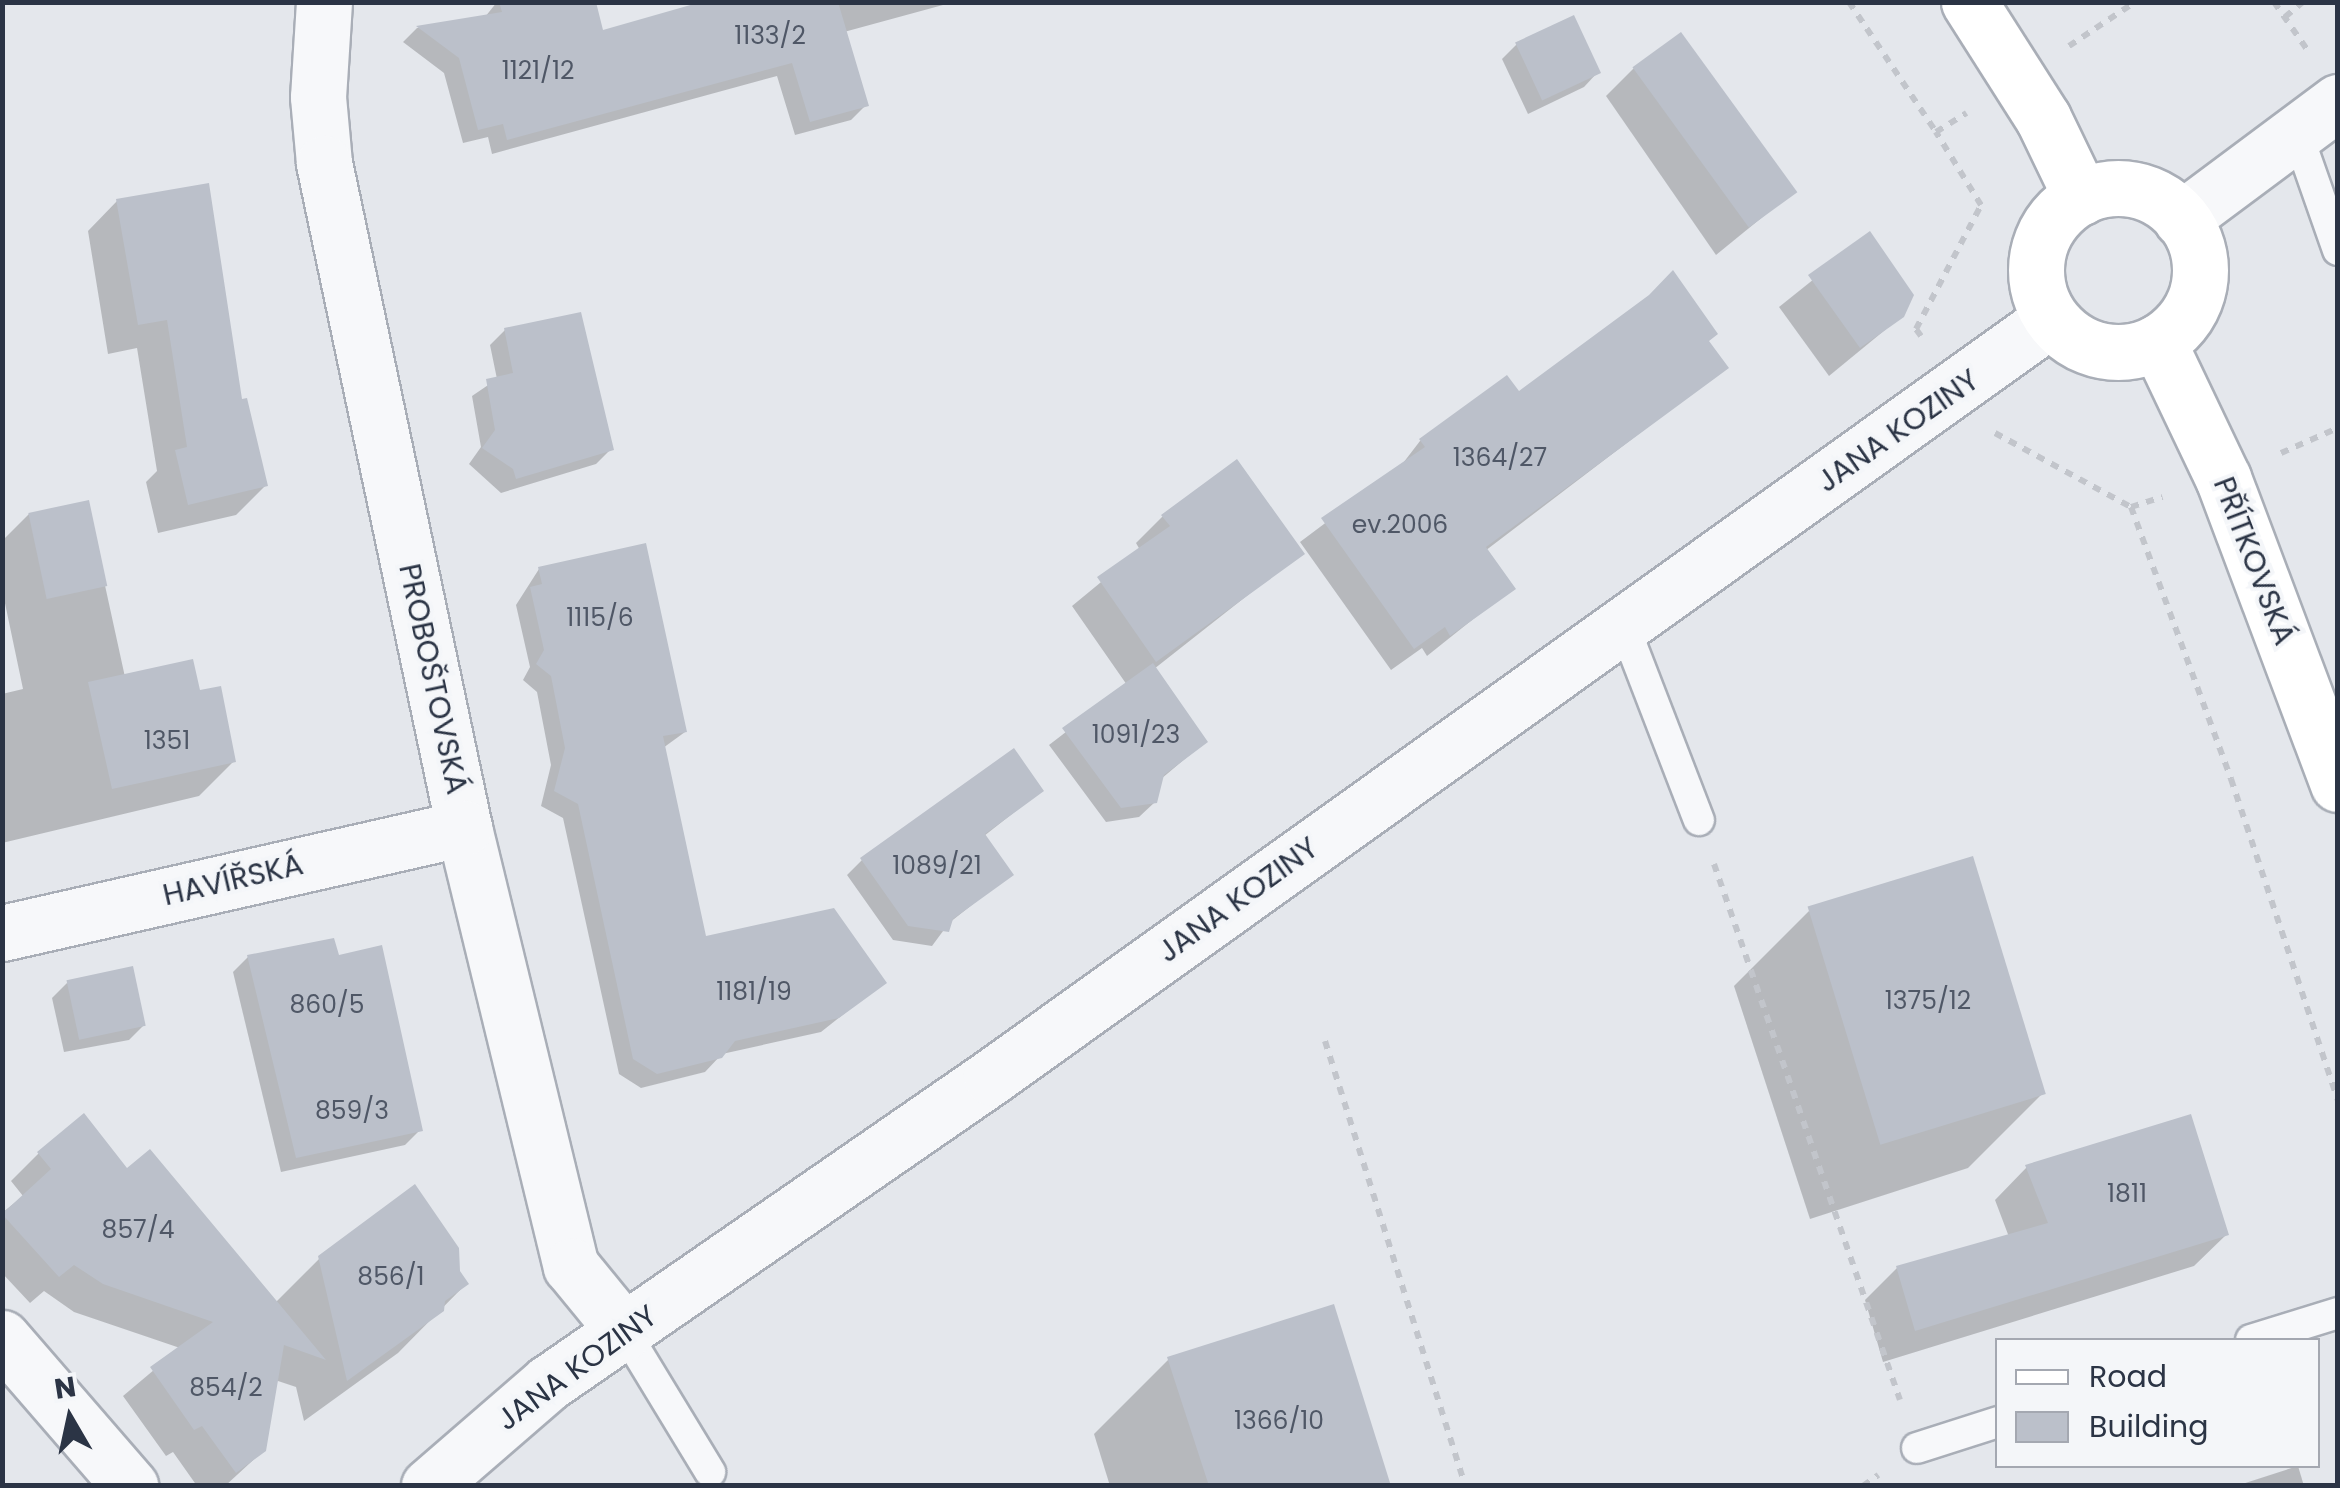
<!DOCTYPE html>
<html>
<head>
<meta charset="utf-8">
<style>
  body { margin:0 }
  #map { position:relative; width:2340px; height:1488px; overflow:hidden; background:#e4e7ec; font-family:Poppins,sans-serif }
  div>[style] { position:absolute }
  .shadow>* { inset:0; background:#0003 }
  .building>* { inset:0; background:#bbc0ca; transform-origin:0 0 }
  .path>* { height:6px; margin-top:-3px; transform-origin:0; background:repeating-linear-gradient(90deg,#c2c5cb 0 8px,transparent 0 16px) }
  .roads { filter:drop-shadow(2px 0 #a9aeb7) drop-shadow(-2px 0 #a9aeb7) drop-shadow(0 2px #a9aeb7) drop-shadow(0 -2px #a9aeb7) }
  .lane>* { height:30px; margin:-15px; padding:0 15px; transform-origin:15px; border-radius:15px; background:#f7f8fa }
  .street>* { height:55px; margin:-27.5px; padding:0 27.5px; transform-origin:27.5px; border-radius:27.5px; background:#f7f8fa }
  .secondary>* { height:55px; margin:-27.5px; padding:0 27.5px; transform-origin:27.5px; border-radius:27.5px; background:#fff }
  .secondary>.ring { margin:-27.5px; padding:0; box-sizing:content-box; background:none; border:55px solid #fff; border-radius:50% }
  span { translate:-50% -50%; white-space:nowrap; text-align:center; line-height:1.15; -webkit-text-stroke:8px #f4f6f9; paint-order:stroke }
  .number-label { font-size:25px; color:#4f5766 }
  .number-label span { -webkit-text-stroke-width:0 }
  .street-label { font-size:30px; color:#2b3445 }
  .frame { position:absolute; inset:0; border:5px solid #2b3445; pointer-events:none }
  .legend { position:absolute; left:1995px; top:1338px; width:325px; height:130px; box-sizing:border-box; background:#f4f6f9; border:2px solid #a4a8b1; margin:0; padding:12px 18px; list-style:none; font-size:30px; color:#2b3445 }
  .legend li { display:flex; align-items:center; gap:20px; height:50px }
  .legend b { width:50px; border:2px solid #a4a8b1 }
  .north { position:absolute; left:20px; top:1368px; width:100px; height:100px; -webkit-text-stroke:8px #f4f6f9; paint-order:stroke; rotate:351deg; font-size:28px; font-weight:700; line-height:40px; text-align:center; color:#2b3445 }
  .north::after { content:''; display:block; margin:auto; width:35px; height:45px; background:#2b3445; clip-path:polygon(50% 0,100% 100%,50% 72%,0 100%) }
</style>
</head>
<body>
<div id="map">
  <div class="shadow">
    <div style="clip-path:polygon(497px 2px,559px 2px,602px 33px,710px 2px,954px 2px,844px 32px,866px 105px,851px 120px,795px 135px,777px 76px,492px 154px,488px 137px,463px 143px,444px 73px,403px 42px,417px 28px,485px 17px)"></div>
    <div style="clip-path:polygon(1517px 44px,1598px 72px,1584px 87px,1528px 114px,1502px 59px)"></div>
    <div style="clip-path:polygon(1634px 68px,1793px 192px,1716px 255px,1606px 96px)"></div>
    <div style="clip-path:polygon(117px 201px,266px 485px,236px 515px,158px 533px,146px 482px,157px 471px,137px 348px,108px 354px,88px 231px)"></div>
    <div style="clip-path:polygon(1869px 235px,1902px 316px,1829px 376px,1779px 307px)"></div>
    <div style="clip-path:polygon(505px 330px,611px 449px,596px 464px,501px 493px,469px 464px,481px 447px,472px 396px,497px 379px,490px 345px)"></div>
    <div style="clip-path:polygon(1707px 342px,1725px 368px,1485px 551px,1512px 588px,1427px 656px,1422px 648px,1391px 670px,1300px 542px,1400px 467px,1420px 441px,1518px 395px)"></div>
    <div style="clip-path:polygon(1236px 463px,1301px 553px,1154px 669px,1205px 742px,1161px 779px,1155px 802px,1139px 817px,1106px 822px,1049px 745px,1127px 685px,1072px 606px,1140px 550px,1136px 543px,1162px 517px)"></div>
    <div style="clip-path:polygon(87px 503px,125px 677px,198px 693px,234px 761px,199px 796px,2px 843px,2px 694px,23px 689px,2px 589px,2px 541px,29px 514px)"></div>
    <div style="clip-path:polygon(539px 569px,685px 732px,663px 748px,704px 939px,884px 982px,821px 1032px,722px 1054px,705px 1072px,641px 1088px,619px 1074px,563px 818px,541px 806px,551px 765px,537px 692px,523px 680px,530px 667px,516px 605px)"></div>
    <div style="clip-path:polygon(1041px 791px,984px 836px,1011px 874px,949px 923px,932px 946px,893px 940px,847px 875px,862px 860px)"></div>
    <div style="clip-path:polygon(1809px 911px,2043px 1093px,1968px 1168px,1810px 1219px,1734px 986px)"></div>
    <div style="clip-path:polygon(248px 957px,337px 958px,420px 1130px,405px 1145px,281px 1172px,233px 972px)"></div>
    <div style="clip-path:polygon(67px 983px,144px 1025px,129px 1040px,64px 1052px,52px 998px)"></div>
    <div style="clip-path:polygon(39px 1153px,126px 1172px,275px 1303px,320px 1258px,458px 1271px,466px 1284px,398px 1353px,304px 1421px,296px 1387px,275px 1380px,264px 1450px,225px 1486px,197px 1486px,173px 1452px,166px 1456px,123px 1396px,180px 1348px,74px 1312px,44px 1291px,30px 1303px,2px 1273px,2px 1213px,23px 1196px,11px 1181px)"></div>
    <div style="clip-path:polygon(2027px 1167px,2227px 1234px,2194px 1266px,1883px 1362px,1865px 1300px,1897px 1268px,2009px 1237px,1995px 1200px)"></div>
    <div style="clip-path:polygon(1169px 1359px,1388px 1486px,1110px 1486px,1094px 1434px)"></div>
    <div style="clip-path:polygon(2298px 1466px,2304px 1486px,2236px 1486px)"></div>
  </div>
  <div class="building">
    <div style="clip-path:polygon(499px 2px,596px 2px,603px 30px,701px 2px,838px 2px,869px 106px,810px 122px,792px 63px,507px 140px,503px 124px,478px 130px,459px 58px,416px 26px,502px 12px)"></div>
    <div style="left:1574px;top:15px;width:64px;height:65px;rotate:65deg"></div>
    <div style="left:1681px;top:32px;width:198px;height:60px;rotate:54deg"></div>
    <div style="clip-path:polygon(209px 183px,242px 399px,247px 398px,268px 486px,188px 505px,175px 450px,187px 447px,167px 320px,138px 325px,116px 199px)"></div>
    <div style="clip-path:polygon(1870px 231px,1914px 295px,1904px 317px,1860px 348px,1808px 275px)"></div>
    <div style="clip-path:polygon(1673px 270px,1718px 334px,1709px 341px,1729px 368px,1486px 547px,1516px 589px,1450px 636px,1445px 627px,1414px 649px,1321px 518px,1425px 447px,1419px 439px,1507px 375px,1519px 391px,1649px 295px)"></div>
    <div style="clip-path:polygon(581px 312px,614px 450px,516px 479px,513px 469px,482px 448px,495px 430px,486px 379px,513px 373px,504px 328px)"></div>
    <div style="clip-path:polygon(1237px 459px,1305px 554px,1156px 662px,1097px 577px,1170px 526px,1161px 515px)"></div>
    <div style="left:89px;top:500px;width:88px;height:62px;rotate:78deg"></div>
    <div style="clip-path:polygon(646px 543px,687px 732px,663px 736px,706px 936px,834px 908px,887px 983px,839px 1018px,735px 1041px,722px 1058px,657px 1074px,633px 1059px,578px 804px,554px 791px,565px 748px,551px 676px,536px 664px,544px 650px,530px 587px,542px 584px,538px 567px)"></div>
    <div style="clip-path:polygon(193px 659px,200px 690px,221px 686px,236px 762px,112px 789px,88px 682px)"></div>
    <div style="clip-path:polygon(1153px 663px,1208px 742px,1164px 775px,1157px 803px,1121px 808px,1062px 728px)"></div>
    <div style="clip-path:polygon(1014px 748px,1044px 791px,985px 834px,1014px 875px,953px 919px,949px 932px,908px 926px,860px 858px)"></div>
    <div style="left:1973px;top:856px;width:249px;height:173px;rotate:73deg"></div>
    <div style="clip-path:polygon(334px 938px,339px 955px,382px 945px,423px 1131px,296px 1158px,247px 955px)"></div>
    <div style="left:133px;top:966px;width:61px;height:68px;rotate:78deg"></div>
    <div style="clip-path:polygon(84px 1113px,127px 1168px,150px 1149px,326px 1360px,284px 1345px,266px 1451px,236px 1473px,202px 1426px,194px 1430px,150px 1367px,213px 1322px,103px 1284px,74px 1265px,59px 1277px,2px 1214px,51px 1169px,37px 1152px)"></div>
    <div style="clip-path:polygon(2191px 1114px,2229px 1235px,1915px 1331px,1896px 1266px,2048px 1223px,2025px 1165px)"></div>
    <div style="clip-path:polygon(415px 1184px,459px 1248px,460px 1271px,469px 1284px,445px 1301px,444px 1311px,347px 1381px,318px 1256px)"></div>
    <div style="clip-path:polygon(1334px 1304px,1391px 1486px,1209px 1486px,1167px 1357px)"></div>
  </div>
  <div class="path">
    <div style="left:1849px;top:2px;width:156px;rotate:56.2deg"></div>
    <div style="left:1936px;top:132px;width:36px;rotate:-32deg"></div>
    <div style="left:2274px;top:2px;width:60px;rotate:55.2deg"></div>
    <div style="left:2285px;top:17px;width:23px;rotate:-40deg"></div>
    <div style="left:2069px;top:46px;width:79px;rotate:-33.7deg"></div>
    <div style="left:1921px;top:336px;width:9px;rotate:-126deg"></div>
    <div style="left:1916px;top:329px;width:140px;rotate:-62.3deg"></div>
    <div style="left:1981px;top:205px;width:86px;rotate:-121.7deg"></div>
    <div style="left:1995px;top:433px;width:155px;rotate:28.6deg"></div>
    <div style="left:2131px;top:507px;width:33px;rotate:-18deg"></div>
    <div style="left:2281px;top:453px;width:62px;rotate:-23.7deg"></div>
    <div style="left:2131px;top:507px;width:290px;rotate:69.8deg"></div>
    <div style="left:2231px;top:779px;width:339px;rotate:71.6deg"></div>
    <div style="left:1714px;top:864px;width:567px;rotate:70.86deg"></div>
    <div style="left:1325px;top:1041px;width:467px;rotate:72.5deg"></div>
    <div style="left:1863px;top:1486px;width:19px;rotate:-36deg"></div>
  </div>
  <div class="roads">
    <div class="lane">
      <div style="left:2297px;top:133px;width:124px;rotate:70.7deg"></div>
      <div style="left:1624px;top:626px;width:208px;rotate:68.9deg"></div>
      <div style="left:625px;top:1332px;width:164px;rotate:58.7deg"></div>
      <div style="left:2251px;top:1340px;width:91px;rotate:-17.2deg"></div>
      <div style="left:1917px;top:1448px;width:85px;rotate:-17.8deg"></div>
    </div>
    <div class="street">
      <div style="left:324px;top:2px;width:95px;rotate:93.6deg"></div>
      <div style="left:318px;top:97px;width:66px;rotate:84.8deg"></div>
      <div style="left:324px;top:163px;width:680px;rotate:78.11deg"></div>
      <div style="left:464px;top:828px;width:451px;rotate:76.3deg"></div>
      <div style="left:571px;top:1266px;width:85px;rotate:50.7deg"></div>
      <div style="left:2181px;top:219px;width:196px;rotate:-36.7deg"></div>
      <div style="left:2px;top:933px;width:474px;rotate:-12.8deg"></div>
      <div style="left:2px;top:1338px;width:196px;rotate:49.1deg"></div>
      <div style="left:429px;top:1486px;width:157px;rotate:-40.9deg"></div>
      <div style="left:548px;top:1383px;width:538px;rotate:-34.63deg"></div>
      <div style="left:991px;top:1077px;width:1303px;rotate:-35.57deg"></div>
    </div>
    <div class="secondary">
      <div style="left:1969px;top:2px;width:138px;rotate:57.5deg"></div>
      <div style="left:2043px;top:118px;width:88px;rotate:64.3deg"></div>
      <div class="ring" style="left:2036px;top:188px;width:109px;height:109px"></div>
      <div style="left:2158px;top:342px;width:151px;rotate:64.5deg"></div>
      <div style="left:2223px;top:478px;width:327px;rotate:69.4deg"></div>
    </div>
  </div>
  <div class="number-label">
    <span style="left:770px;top:36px">1133/2</span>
    <span style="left:538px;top:71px">1121/12</span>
    <span style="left:1500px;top:458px">1364/27</span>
    <span style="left:1400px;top:525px">ev.2006</span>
    <span style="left:600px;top:618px">1115/6</span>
    <span style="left:1136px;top:735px">1091/23</span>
    <span style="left:167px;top:741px">1351</span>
    <span style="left:937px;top:866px">1089/21</span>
    <span style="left:754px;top:992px">1181/19</span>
    <span style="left:1928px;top:1001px">1375/12</span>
    <span style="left:327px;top:1005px">860/5</span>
    <span style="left:352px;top:1111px">859/3</span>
    <span style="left:2127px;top:1194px">1811</span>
    <span style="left:138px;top:1230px">857/4</span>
    <span style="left:391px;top:1277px">856/1</span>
    <span style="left:226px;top:1388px">854/2</span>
    <span style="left:1279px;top:1421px">1366/10</span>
  </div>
  <div class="street-label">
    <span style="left:1898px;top:431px;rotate:-35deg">JANA KOZINY</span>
    <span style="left:2254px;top:561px;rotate:69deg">PŘÍTKOVSKÁ</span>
    <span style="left:433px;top:679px;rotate:78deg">PROBOŠTOVSKÁ</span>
    <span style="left:233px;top:880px;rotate:-13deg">HAVÍŘSKÁ</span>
    <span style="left:1238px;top:900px;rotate:-36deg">JANA KOZINY</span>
    <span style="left:577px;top:1368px;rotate:-36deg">JANA KOZINY</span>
  </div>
  <div class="frame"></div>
  <ul class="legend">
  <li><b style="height:12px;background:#fff"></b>Road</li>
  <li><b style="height:28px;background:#bbc0ca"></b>Building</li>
  </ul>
  <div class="north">N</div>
</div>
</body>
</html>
